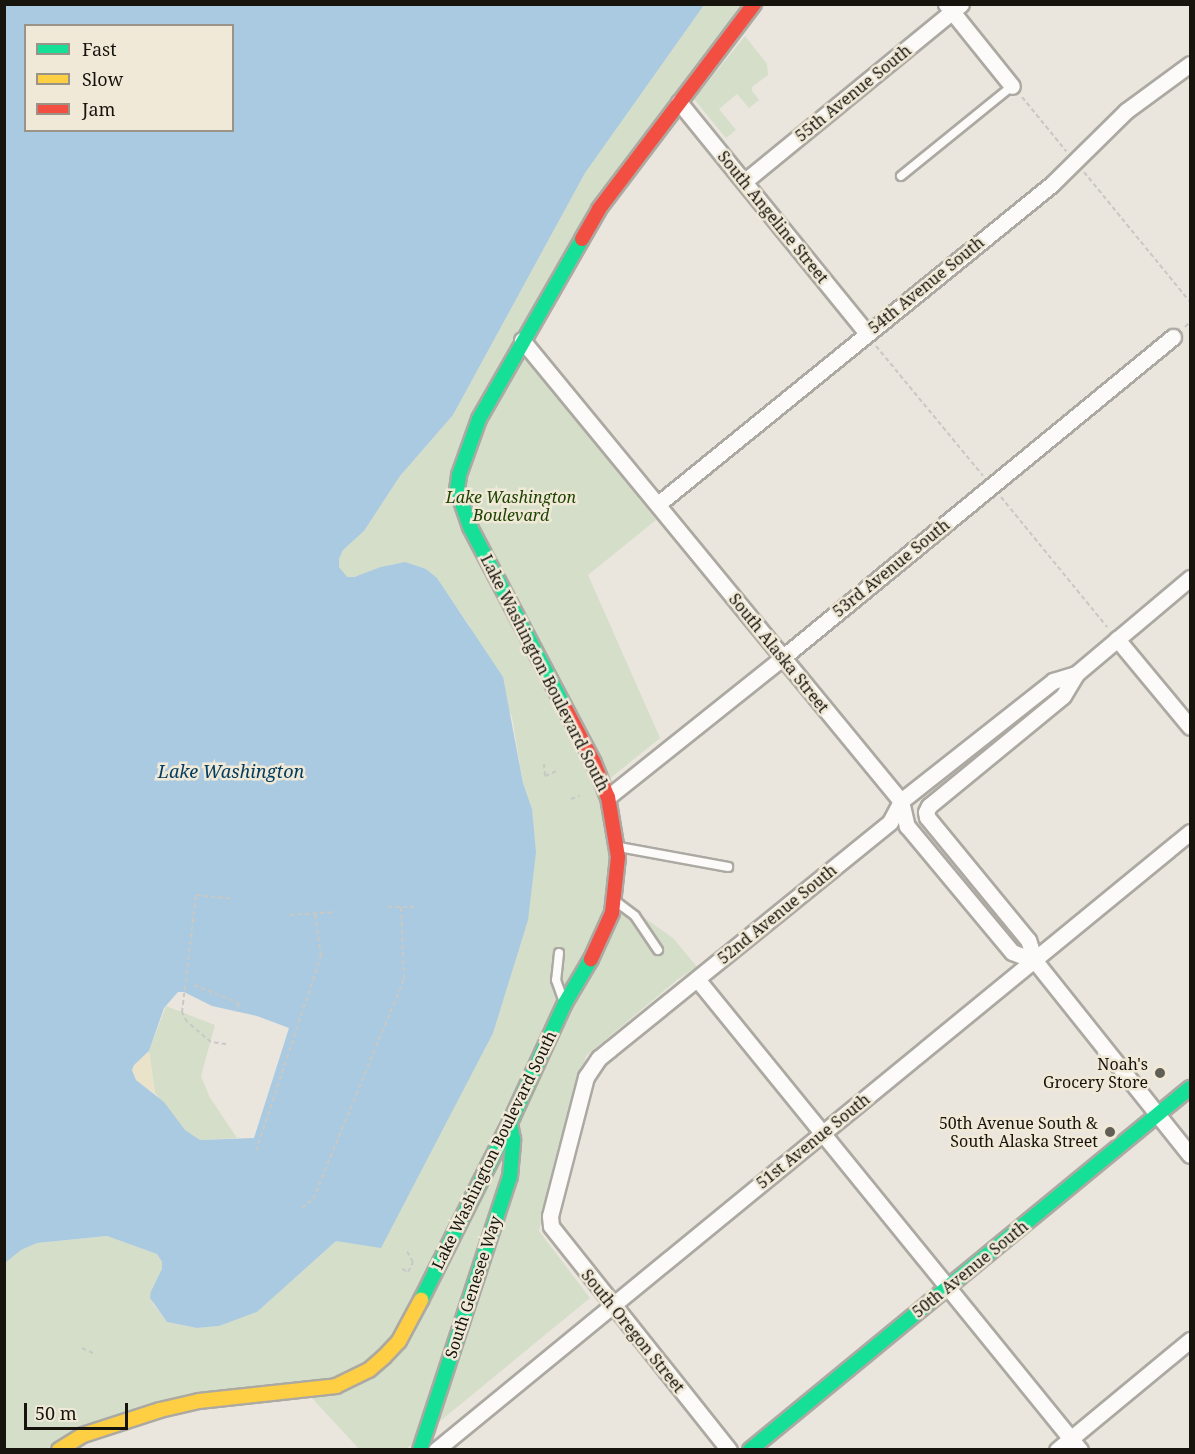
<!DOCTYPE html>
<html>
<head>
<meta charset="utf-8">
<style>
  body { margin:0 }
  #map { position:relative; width:1195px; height:1454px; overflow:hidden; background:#eae6dd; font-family:"Noto Serif",serif }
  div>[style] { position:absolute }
  .green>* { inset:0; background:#d4dec9 }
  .sand>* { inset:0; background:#eae3ca }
  .water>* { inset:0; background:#aacae1 }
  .path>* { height:2px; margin-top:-1px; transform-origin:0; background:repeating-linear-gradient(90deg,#c8c8c4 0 4.5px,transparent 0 7.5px) }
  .roads { filter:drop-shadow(2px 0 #aca9a2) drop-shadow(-2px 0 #aca9a2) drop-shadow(0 2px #aca9a2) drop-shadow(0 -2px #aca9a2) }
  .lane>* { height:8px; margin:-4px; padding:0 4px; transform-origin:4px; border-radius:4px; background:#fcfbfa }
  .street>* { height:15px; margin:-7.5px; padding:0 7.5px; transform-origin:7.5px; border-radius:7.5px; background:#fcfbfa }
  .fast>* { height:14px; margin:-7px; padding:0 7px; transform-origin:7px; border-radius:7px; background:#16e098 }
  .slow>* { height:14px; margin:-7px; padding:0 7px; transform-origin:7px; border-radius:7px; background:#ffcf43 }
  .jam>* { height:14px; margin:-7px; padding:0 7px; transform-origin:7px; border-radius:7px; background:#f24e42 }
  .dots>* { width:16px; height:16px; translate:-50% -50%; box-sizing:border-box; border:3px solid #f0e9d7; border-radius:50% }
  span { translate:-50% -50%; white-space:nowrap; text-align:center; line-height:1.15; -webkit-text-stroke:5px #f0e9d7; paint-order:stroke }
  .street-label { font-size:16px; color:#17140e }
  .park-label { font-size:16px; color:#1d4300; font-style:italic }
  .poi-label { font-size:16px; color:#17140e }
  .right { translate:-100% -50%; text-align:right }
  .water-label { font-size:18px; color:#003c5f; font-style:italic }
  .frame { position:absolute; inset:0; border:6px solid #17140e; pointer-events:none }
  .legend { position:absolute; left:24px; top:24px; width:210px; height:108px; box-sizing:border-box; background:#f0e9d7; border:2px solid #999487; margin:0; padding:8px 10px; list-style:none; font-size:18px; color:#17140e }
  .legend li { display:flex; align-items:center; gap:12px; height:30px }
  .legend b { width:30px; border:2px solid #999487 }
  .scale { position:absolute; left:24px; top:1403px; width:104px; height:27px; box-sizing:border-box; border:3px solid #17140e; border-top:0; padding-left:8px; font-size:18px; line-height:21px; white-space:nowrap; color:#17140e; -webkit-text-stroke:4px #f0e9d7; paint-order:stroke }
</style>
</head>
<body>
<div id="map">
  <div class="green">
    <div style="clip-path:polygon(704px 5px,746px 5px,514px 343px,656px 520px,588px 575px,660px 738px,597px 789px,610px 860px,607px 892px,673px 938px,697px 967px,678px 979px,586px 1056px,554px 1163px,539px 1231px,590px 1298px,406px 1449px,359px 1449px,300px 1385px,67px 1436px,47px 1449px,5px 1450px,5px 1263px,21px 1250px,37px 1243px,107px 1236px,157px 1254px,162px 1262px,162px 1270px,151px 1290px,153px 1304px,167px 1322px,197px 1328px,219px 1326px,257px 1312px,336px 1241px,532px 809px,523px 783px,512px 717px,469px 625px,437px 579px,426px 569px,393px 564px,353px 577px,346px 577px,339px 567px,339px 559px,343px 550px,364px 531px,400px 476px,453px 415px,585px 173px)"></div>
    <div style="clip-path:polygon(745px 36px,767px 64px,768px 75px,752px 87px,752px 91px,759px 100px,749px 108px,737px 94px,719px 109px,736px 130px,726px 138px,694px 99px)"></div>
    <div style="clip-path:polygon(166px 1006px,215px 1025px,201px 1076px,209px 1096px,237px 1138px,200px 1140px,185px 1130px,155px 1093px,149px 1051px)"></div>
  </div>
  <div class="sand">
    <div style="clip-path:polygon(149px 1051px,155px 1093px,139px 1085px,132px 1070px,134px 1065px)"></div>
  </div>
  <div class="water">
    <div style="clip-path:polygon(evenodd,5px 4px,704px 5px,585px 173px,453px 415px,400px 476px,364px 531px,343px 550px,339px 559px,339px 567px,347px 577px,354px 577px,381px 567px,405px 562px,426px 569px,437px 578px,503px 677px,523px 783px,532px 809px,536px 852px,528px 920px,493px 1033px,381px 1248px,336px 1241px,257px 1312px,219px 1326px,197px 1328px,167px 1322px,150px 1298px,151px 1291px,162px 1269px,162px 1262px,157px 1254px,107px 1236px,37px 1243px,21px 1250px,5px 1263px,5px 4px,26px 26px,232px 26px,232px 130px,26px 130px,26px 26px,5px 4px,178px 992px,184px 992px,212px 1006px,257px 1016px,289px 1028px,254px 1138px,200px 1140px,185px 1130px,164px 1102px,136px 1080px,132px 1070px,134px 1065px,149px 1051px,164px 1008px,178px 992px)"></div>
  </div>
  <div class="path">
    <div style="left:1022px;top:97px;width:70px;rotate:50.8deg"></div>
    <div style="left:1084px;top:172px;width:168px;rotate:50.8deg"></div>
    <div style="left:1185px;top:327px;width:7px;rotate:-45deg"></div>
    <div style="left:876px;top:346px;width:168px;rotate:50.5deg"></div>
    <div style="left:1001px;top:497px;width:168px;rotate:50.8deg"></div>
    <div style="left:544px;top:764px;width:12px;rotate:85deg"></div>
    <div style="left:545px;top:776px;width:15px;rotate:-23deg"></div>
    <div style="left:571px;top:799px;width:9px;rotate:-21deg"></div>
    <div style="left:388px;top:907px;width:26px"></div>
    <div style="left:290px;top:915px;width:45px;rotate:-3.8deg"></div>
    <div style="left:194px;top:985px;width:48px;rotate:21.8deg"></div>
    <div style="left:239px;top:1003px;width:9px;rotate:108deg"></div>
    <div style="left:226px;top:1044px;width:15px;rotate:-172deg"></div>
    <div style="left:211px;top:1042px;width:31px;rotate:-140deg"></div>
    <div style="left:187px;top:1022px;width:11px;rotate:-117deg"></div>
    <div style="left:182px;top:1012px;width:118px;rotate:-83.2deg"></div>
    <div style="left:196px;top:895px;width:36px;rotate:6deg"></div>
    <div style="left:256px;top:1151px;width:206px;rotate:-71.6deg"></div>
    <div style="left:321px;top:956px;width:42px;rotate:-98.1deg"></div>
    <div style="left:302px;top:1208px;width:14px;rotate:-39deg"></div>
    <div style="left:313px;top:1199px;width:238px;rotate:-67.5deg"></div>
    <div style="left:404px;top:979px;width:72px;rotate:-92.4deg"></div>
    <div style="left:402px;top:1269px;width:7px;rotate:27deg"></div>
    <div style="left:408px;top:1272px;width:11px;rotate:-63deg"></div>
    <div style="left:413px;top:1262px;width:13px;rotate:-119deg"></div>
    <div style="left:82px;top:1348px;width:14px;rotate:25deg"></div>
  </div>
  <div class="roads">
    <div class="lane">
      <div style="left:901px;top:176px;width:143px;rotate:-39deg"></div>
      <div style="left:619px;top:847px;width:111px;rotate:10.4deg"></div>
      <div style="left:618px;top:903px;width:21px;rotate:37deg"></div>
      <div style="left:635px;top:916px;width:41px;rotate:55.9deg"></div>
      <div style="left:559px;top:953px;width:27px;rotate:96deg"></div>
      <div style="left:556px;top:980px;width:20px;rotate:70deg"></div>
    </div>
    <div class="street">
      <div style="left:946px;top:4px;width:105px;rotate:51.2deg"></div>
      <div style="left:679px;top:102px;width:298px;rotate:50.9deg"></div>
      <div style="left:745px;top:181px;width:279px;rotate:-39.3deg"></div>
      <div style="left:522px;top:340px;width:597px;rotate:50.58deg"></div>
      <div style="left:901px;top:801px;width:26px;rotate:77deg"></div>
      <div style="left:907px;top:826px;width:164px;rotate:50.2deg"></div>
      <div style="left:1012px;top:952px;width:25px;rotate:21deg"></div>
      <div style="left:1035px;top:961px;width:248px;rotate:51.4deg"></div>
      <div style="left:658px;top:504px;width:508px;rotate:-39.08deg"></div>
      <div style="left:1052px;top:184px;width:104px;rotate:-44.6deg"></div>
      <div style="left:1126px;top:111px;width:79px;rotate:-36.3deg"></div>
      <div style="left:1117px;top:639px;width:114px;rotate:50.3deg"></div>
      <div style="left:608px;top:797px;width:223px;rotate:-38.6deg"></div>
      <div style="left:782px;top:658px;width:506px;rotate:-39.39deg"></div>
      <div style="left:1035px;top:961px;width:22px;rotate:-108deg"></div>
      <div style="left:1028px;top:940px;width:159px;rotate:-129.4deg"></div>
      <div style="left:927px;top:817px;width:5px;rotate:-101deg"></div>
      <div style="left:926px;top:812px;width:7px;rotate:-63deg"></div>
      <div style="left:929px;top:806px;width:173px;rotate:-39.4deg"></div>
      <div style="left:1063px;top:696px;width:26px;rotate:-59deg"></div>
      <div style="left:697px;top:979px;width:607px;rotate:50.88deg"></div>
      <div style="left:436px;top:1450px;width:975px;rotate:-39.34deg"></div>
      <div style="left:729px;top:1450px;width:286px;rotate:-128.5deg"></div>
      <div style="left:551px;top:1226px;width:10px;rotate:-96deg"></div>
      <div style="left:550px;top:1216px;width:144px;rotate:-75.5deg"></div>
      <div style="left:586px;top:1077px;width:23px;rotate:-56deg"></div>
      <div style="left:599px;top:1058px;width:14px;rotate:-39deg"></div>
      <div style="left:610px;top:1049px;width:360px;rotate:-39deg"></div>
      <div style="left:890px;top:822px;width:24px;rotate:-62deg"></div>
      <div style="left:901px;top:801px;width:194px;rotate:-38.3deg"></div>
      <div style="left:1053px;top:681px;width:24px;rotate:-17deg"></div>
      <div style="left:1076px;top:674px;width:149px;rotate:-40.1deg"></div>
      <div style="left:1057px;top:1450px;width:173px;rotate:-39.6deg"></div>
    </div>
    <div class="fast">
      <div style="left:564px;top:706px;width:202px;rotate:-117.7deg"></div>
      <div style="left:470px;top:527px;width:39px;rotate:-109deg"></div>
      <div style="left:457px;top:490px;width:15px;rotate:-82deg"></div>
      <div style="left:459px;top:475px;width:59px;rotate:-70.3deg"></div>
      <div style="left:479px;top:419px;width:207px;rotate:-60.2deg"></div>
      <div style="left:421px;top:1300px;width:206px;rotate:-63.4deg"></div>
      <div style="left:513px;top:1116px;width:124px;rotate:-65.3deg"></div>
      <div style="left:565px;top:1003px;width:51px;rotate:-59.4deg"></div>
      <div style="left:420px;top:1450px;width:287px;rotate:-71.8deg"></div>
      <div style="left:510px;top:1177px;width:38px;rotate:-85deg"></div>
      <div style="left:513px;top:1139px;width:16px;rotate:-101deg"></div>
      <div style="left:750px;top:1450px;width:570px;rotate:-39.45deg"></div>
    </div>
    <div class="slow">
      <div style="left:59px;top:1450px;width:28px;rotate:-32deg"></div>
      <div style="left:83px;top:1435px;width:81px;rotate:-18deg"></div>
      <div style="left:160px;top:1410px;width:40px;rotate:-13deg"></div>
      <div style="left:199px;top:1401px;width:138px;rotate:-6.2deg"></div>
      <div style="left:336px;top:1386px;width:37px;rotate:-26deg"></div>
      <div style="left:369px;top:1370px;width:20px;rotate:-41deg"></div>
      <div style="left:384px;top:1357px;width:22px;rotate:-47deg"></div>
      <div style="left:399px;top:1341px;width:47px;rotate:-61.8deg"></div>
    </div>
    <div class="jam">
      <div style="left:582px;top:239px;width:34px;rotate:-60deg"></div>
      <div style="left:599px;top:209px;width:257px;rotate:-52.9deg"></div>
      <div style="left:564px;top:706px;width:64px;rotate:62.2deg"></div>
      <div style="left:594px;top:763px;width:37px;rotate:68deg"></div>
      <div style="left:608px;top:797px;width:61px;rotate:80.5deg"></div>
      <div style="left:618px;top:857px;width:56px;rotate:96.1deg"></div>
      <div style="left:612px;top:913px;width:51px;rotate:114.5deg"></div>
    </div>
  </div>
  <div class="dots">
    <div style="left:1160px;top:1073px;background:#615e56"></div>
    <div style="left:1110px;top:1132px;background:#615e56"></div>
  </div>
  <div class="street-label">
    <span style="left:853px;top:93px;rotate:-39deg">55th Avenue South</span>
    <span style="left:773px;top:217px;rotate:51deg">South Angeline Street</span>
    <span style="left:926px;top:285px;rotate:-39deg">54th Avenue South</span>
    <span style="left:891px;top:568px;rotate:-39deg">53rd Avenue South</span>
    <span style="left:779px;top:653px;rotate:51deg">South Alaska Street</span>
    <span style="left:545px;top:673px;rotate:63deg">Lake Washington Boulevard South</span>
    <span style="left:777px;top:914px;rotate:-39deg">52nd Avenue South</span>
    <span style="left:813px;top:1141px;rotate:-39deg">51st Avenue South</span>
    <span style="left:494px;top:1150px;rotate:-64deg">Lake Washington Boulevard South</span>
    <span style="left:970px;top:1269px;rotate:-39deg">50th Avenue South</span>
    <span style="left:473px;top:1287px;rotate:-72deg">South Genesee Way</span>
    <span style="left:633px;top:1331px;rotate:51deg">South Oregon Street</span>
  </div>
  <div class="park-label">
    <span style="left:511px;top:506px">Lake Washington<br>Boulevard</span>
  </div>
  <div class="poi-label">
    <span class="right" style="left:1148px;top:1073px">Noah's<br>Grocery Store</span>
    <span class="right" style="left:1098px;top:1132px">50th Avenue South &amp;<br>South Alaska Street</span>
  </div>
  <div class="water-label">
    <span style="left:231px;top:771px">Lake Washington</span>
  </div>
  <div class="frame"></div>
  <ul class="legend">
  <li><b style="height:8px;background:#16e098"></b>Fast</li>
  <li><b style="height:8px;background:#ffcf43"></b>Slow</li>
  <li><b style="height:8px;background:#f24e42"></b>Jam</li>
  </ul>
  <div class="scale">50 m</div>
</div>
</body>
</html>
